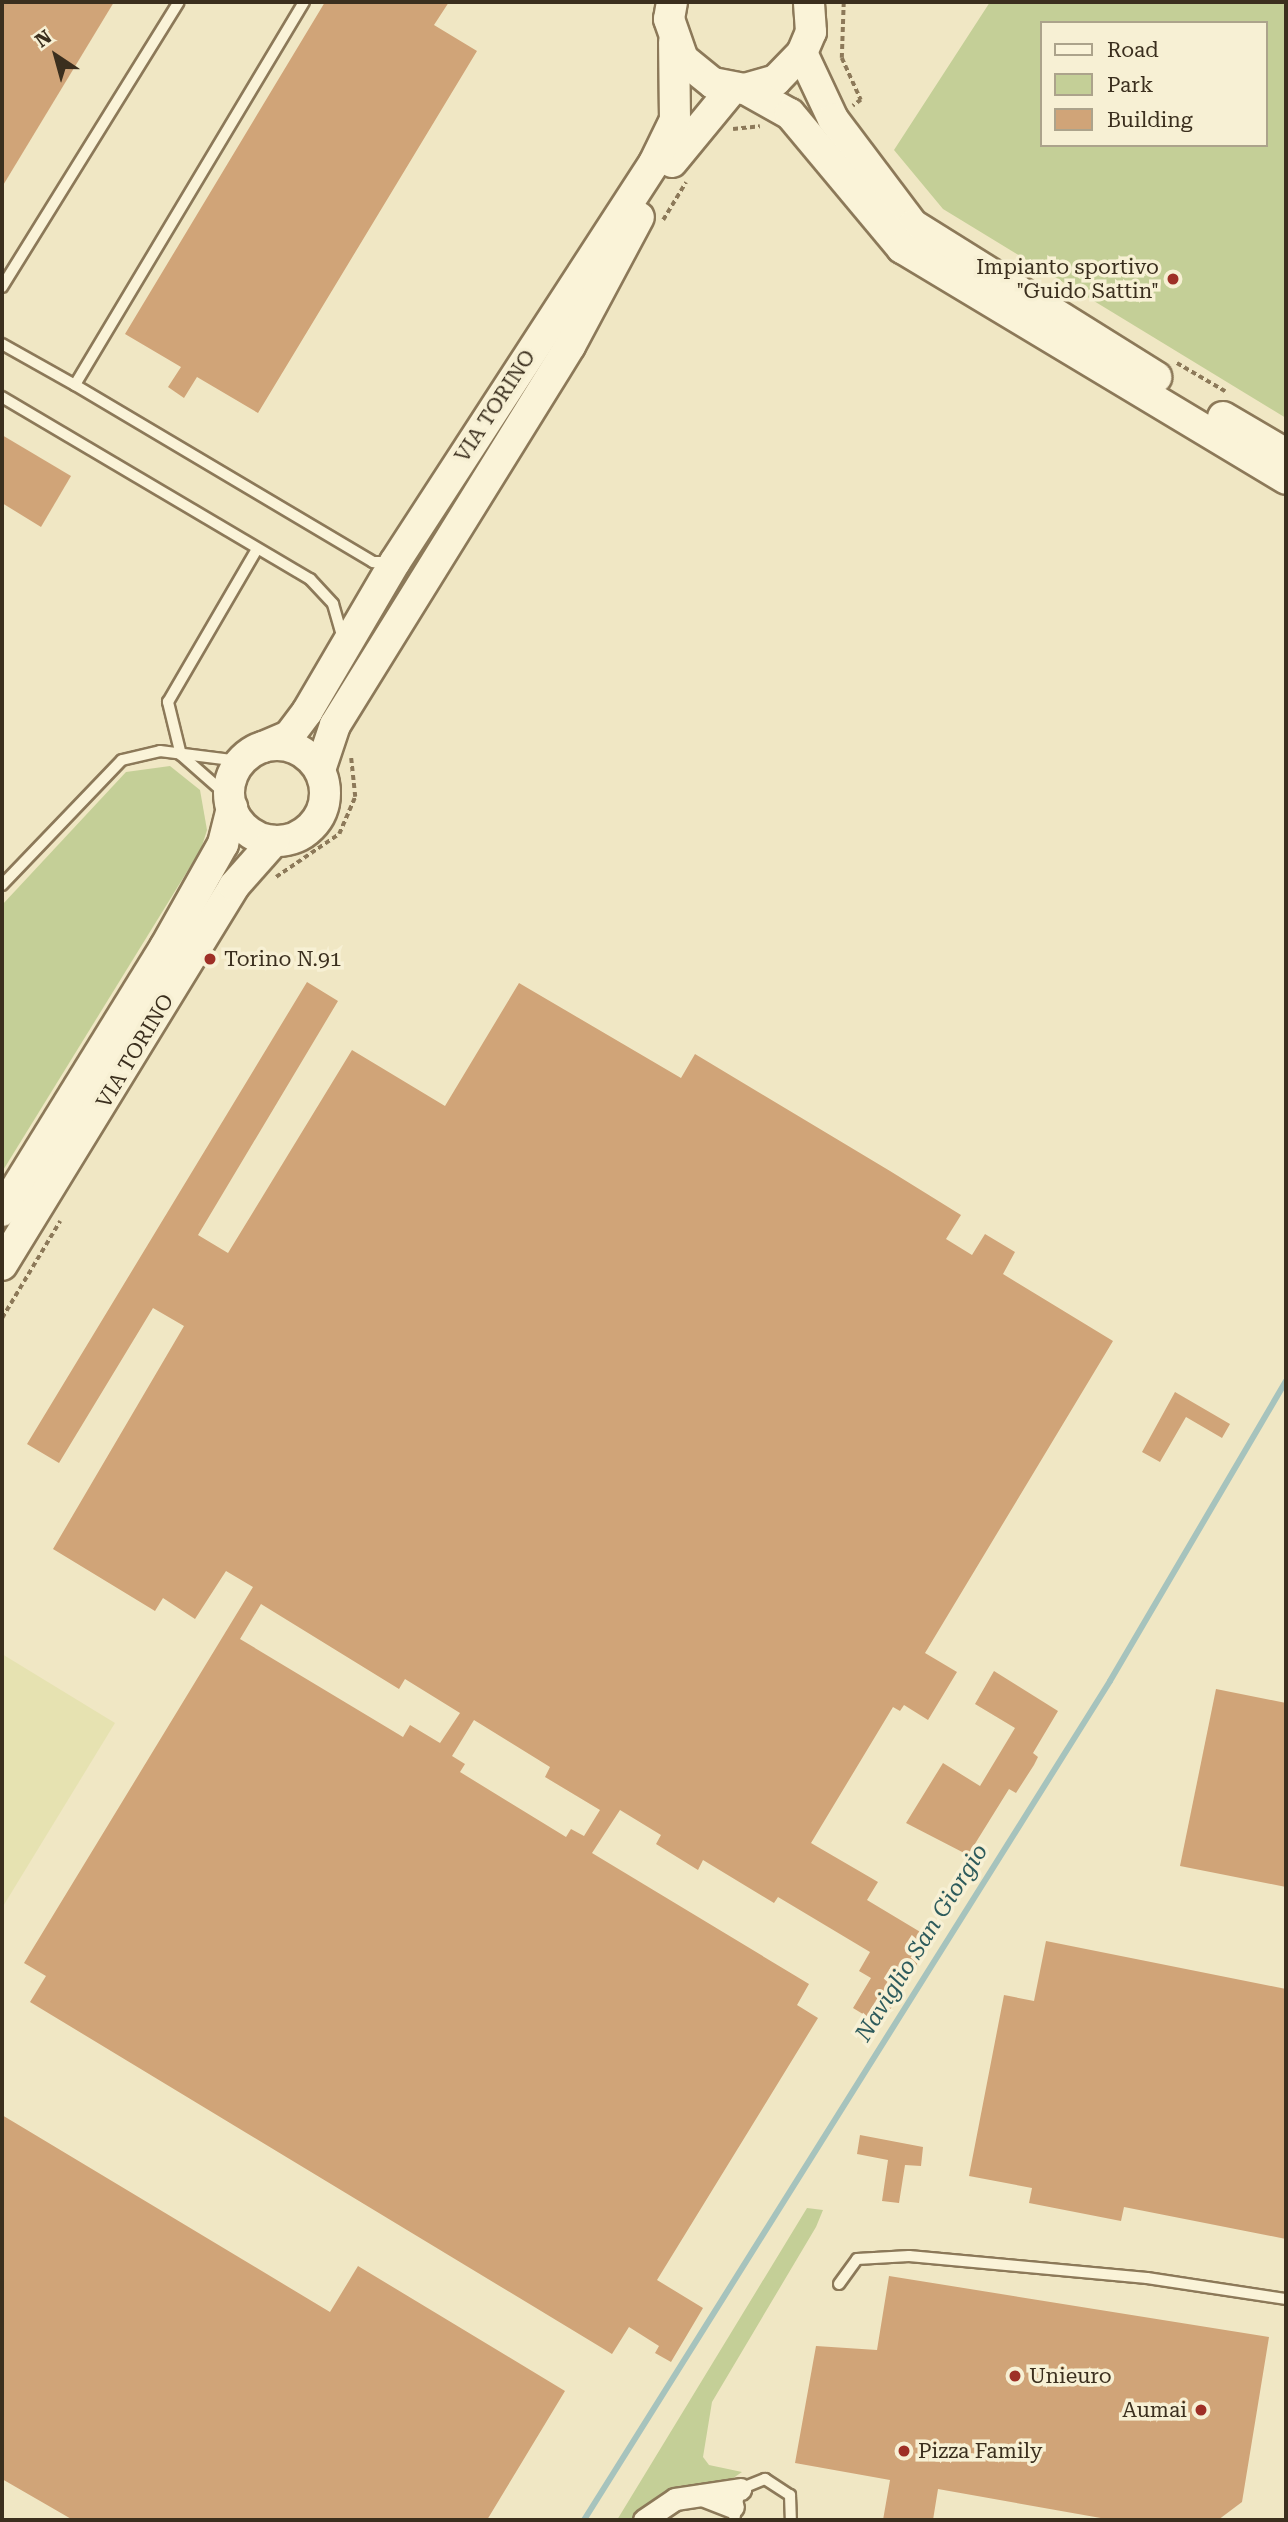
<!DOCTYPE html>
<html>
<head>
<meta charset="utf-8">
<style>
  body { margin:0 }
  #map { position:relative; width:1288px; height:2522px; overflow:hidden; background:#f0e7c4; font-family:"Roboto Serif",serif }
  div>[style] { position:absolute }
  .farmland>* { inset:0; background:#e6e2b1 }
  .green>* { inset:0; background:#c4cf97 }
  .stream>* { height:6px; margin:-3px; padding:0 3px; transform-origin:3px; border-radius:3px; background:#a6c3bd }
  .building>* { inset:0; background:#d0a478 }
  .path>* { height:3.5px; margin-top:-1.75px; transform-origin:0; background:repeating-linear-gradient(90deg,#8c7959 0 5px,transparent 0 8.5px) }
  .roads { filter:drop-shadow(2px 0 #8c7959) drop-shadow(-2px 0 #8c7959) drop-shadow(0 2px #8c7959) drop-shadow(0 -2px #8c7959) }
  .lane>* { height:10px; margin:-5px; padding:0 5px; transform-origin:5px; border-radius:5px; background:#faf3d8 }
  .street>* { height:21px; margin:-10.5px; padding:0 10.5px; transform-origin:10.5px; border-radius:10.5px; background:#faf3d8 }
  .secondary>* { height:30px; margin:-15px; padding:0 15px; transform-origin:15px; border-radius:15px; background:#faf3d8 }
  .secondary>.ring { margin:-15px; padding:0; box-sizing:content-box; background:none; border:30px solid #faf3d8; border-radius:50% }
  .dots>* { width:19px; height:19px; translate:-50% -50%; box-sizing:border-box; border:4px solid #f7f0d4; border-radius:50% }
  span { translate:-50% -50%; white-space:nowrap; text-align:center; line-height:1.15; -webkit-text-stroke:7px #f7f0d4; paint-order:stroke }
  .poi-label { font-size:21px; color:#3b2f1e }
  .right { translate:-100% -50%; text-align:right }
  .left { translate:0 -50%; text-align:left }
  .street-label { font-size:21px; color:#3b2f1e }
  .water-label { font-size:23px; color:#2d5b5c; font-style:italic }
  .frame { position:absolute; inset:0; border:4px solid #3b2f1e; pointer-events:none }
  .legend { position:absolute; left:1040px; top:21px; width:228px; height:126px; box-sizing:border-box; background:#f7f0d4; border:2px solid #aca38b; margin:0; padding:9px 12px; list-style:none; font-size:21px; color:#3b2f1e }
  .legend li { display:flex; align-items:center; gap:14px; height:35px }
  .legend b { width:35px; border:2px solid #aca38b }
  .north { position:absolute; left:21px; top:21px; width:70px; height:70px; -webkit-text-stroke:5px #f7f0d4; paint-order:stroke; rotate:324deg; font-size:19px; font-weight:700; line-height:28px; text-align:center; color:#3b2f1e }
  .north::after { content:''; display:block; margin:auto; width:24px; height:32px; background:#3b2f1e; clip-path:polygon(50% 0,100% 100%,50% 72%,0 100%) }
</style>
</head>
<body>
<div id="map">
  <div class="farmland">
    <div style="clip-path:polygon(2px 1654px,115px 1723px,2px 1908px)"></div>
  </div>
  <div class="green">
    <div style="clip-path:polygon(evenodd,990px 2px,1286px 2px,1286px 418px,943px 209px,894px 150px,990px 2px,1041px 23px,1265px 23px,1265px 145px,1041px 145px,1041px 23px)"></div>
    <div style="clip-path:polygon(170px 766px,200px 790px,207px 830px,201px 849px,2px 1172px,2px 905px,126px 772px)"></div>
    <div style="clip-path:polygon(807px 2208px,823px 2210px,816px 2227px,712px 2402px,703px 2457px,709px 2465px,742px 2472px,726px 2483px,678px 2486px,634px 2520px,617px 2520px)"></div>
  </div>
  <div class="stream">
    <div style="left:584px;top:2520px;width:990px;rotate:-57.91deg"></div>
    <div style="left:1110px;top:1681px;width:348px;rotate:-59.6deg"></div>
  </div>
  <div class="building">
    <div style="clip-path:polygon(2px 2px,114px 2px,2px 187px)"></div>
    <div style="clip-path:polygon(325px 2px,449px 2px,434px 25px,477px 51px,258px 413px,197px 377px,184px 398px,168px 387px,181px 367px,125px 334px)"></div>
    <div style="clip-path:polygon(2px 435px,71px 476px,41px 527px,2px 503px)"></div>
    <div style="clip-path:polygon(evenodd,307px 982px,338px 1001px,198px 1235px,228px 1253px,352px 1050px,445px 1106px,519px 983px,681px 1078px,695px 1054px,890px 1171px,961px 1215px,946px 1239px,972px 1255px,985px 1234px,1015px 1252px,1003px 1274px,1113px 1341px,925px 1653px,957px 1672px,928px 1720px,904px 1705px,900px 1711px,893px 1707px,811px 1843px,878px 1882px,867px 1900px,932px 1939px,881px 2025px,853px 2008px,871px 1978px,859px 1971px,870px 1952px,778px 1897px,774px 1903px,703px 1860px,698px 1870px,656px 1844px,661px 1835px,620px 1810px,592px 1853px,809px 1984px,797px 2005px,818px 2018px,657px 2280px,703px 2308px,671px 2362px,655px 2353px,659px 2346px,629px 2327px,612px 2354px,30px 2002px,46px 1976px,24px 1963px,253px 1587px,226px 1571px,195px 1619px,163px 1598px,155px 1611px,53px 1549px,184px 1326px,153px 1308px,59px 1463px,27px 1444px,307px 982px,261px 1604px,399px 1689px,405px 1679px,460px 1713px,440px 1743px,410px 1725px,403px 1737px,240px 1639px,261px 1604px,307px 982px,474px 1720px,550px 1767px,545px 1777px,600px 1810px,584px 1836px,571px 1829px,566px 1837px,460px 1772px,465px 1764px,452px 1756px,474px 1720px)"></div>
    <div style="clip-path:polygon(1175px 1392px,1230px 1424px,1222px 1438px,1186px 1417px,1160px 1462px,1142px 1452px)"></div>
    <div style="clip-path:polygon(994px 1671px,1058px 1711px,1033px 1753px,1038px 1757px,1034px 1765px,1016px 1793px,1009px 1789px,968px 1855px,906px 1823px,943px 1763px,980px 1786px,1015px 1728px,975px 1704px)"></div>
    <div style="clip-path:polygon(1216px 1689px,1286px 1703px,1286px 1887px,1180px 1866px)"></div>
    <div style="clip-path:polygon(1046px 1941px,1286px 1989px,1286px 2239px,1124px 2207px,1121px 2221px,1029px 2203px,1032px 2188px,969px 2176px,1004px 1995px,1034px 2001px)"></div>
    <div style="clip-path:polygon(2px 2115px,330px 2312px,358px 2266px,565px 2391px,487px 2520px,73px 2520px,2px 2479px)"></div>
    <div style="clip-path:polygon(860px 2135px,923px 2147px,921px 2166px,905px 2165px,899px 2203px,882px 2201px,888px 2160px,857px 2154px)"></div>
    <div style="clip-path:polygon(889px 2276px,1269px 2337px,1242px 2502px,1218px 2520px,1112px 2520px,938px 2489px,933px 2520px,883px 2520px,890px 2480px,795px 2463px,816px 2346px,877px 2350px)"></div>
  </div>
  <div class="path">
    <div style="left:844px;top:2px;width:56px;rotate:92deg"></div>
    <div style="left:842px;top:58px;width:46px;rotate:65.7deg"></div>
    <div style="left:861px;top:100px;width:10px;rotate:143deg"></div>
    <div style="left:733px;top:129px;width:27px;rotate:-6deg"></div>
    <div style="left:663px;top:220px;width:44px;rotate:-58.8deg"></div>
    <div style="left:1177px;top:363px;width:56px;rotate:30.3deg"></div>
    <div style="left:276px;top:877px;width:76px;rotate:-34.3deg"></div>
    <div style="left:339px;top:834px;width:40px;rotate:-66.6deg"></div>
    <div style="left:355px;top:797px;width:39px;rotate:-96deg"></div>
    <div style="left:2px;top:1318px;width:113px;rotate:-59.1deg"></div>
  </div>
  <div class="roads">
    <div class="lane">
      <div style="left:304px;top:2px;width:446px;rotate:120.9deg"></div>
      <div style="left:75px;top:385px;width:347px;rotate:30.7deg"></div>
      <div style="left:373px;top:562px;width:19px"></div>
      <div style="left:2px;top:287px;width:335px;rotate:-58.2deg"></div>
      <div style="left:2px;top:344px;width:84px;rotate:29.3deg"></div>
      <div style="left:2px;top:397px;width:358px;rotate:30.6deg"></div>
      <div style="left:310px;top:579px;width:34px;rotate:47deg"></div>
      <div style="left:333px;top:604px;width:35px;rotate:74deg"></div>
      <div style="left:230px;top:798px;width:65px;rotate:-138.7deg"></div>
      <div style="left:181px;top:755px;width:55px;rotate:-103.8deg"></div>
      <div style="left:168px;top:702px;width:177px;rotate:-59.8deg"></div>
      <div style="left:2px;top:885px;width:173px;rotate:-46.2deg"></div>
      <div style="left:122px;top:760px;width:39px;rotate:-13deg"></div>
      <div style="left:160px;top:751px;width:72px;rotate:7.2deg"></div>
      <div style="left:231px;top:760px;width:26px;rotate:-23deg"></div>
      <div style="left:839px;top:2284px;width:31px;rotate:-54deg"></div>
      <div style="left:857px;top:2259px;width:52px;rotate:-3.3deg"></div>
      <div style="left:909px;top:2256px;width:239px;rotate:5.3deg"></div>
      <div style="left:1147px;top:2278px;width:141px;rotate:8.6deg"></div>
      <div style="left:734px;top:2520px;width:32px;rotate:-79deg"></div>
      <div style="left:740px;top:2489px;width:27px;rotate:-22deg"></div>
      <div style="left:765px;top:2479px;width:30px;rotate:33deg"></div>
      <div style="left:790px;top:2495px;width:25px;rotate:88deg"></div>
    </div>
    <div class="street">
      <div style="left:702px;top:2495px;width:33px;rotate:21deg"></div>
      <div style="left:644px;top:2520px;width:37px;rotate:-34deg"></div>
      <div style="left:675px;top:2499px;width:66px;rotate:-8.7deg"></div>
    </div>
    <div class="secondary">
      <div style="left:672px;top:2px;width:17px;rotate:100deg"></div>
      <div style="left:669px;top:19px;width:42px;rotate:70.7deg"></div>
      <div style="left:683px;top:59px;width:38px;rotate:39deg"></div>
      <div style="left:713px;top:83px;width:33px;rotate:11deg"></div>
      <div style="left:745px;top:89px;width:32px;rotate:-16deg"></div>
      <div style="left:776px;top:80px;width:37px;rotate:-46deg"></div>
      <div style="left:802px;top:53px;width:23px;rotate:-67deg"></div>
      <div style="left:811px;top:32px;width:30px;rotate:-94deg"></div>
      <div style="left:802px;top:53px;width:73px;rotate:64.8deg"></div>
      <div style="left:833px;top:119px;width:133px;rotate:53deg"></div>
      <div style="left:913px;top:225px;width:287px;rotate:32deg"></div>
      <div style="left:745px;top:89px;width:51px;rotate:29.1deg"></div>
      <div style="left:790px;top:114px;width:175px;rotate:50.1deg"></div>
      <div style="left:902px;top:248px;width:448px;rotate:31deg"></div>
      <div style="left:672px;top:162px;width:94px;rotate:-50.6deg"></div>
      <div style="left:1223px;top:417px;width:73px;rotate:30.4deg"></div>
      <div class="ring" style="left:229px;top:745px;width:66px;height:66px"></div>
      <div style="left:263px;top:747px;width:28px;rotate:-23deg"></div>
      <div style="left:289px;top:736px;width:30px;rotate:-53deg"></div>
      <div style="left:307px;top:712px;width:174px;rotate:-59.6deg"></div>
      <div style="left:395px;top:562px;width:476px;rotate:-57deg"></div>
      <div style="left:654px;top:163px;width:48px;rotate:-64deg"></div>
      <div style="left:675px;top:120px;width:78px;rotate:-90.7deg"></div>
      <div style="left:320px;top:770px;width:47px;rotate:-71.6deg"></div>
      <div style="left:335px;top:725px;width:446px;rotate:-58.2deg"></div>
      <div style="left:570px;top:346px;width:146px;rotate:-61.9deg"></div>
      <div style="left:2px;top:1211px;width:310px;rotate:-58.3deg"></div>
      <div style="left:165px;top:947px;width:118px;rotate:-60.6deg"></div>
      <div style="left:223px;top:844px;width:38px;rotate:-76deg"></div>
      <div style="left:2px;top:1265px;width:444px;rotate:-58.5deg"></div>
      <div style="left:234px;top:886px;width:60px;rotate:-48.4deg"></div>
    </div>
  </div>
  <div class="dots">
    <div style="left:1173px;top:279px;background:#9e2f26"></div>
    <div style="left:210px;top:959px;background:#9e2f26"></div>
    <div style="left:1015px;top:2376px;background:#9e2f26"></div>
    <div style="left:1201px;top:2410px;background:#9e2f26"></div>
    <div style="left:904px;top:2451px;background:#9e2f26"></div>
  </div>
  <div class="poi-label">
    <span class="right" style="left:1159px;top:279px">Impianto sportivo<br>"Guido Sattin"</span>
    <span class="left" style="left:224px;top:959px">Torino N.91</span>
    <span class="left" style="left:1029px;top:2376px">Unieuro</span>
    <span class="right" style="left:1187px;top:2410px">Aumai</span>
    <span class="left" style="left:918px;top:2451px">Pizza Family</span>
  </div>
  <div class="street-label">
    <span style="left:495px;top:406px;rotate:-57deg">VIA TORINO</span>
    <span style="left:135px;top:1051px;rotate:-59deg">VIA TORINO</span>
  </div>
  <div class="water-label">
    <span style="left:922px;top:1943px;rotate:-58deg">Naviglio San Giorgio</span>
  </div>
  <div class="frame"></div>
  <ul class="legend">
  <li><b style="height:9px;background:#faf3d8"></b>Road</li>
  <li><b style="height:19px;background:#c4cf97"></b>Park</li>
  <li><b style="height:19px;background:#d0a478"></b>Building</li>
  </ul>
  <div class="north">N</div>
</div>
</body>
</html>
